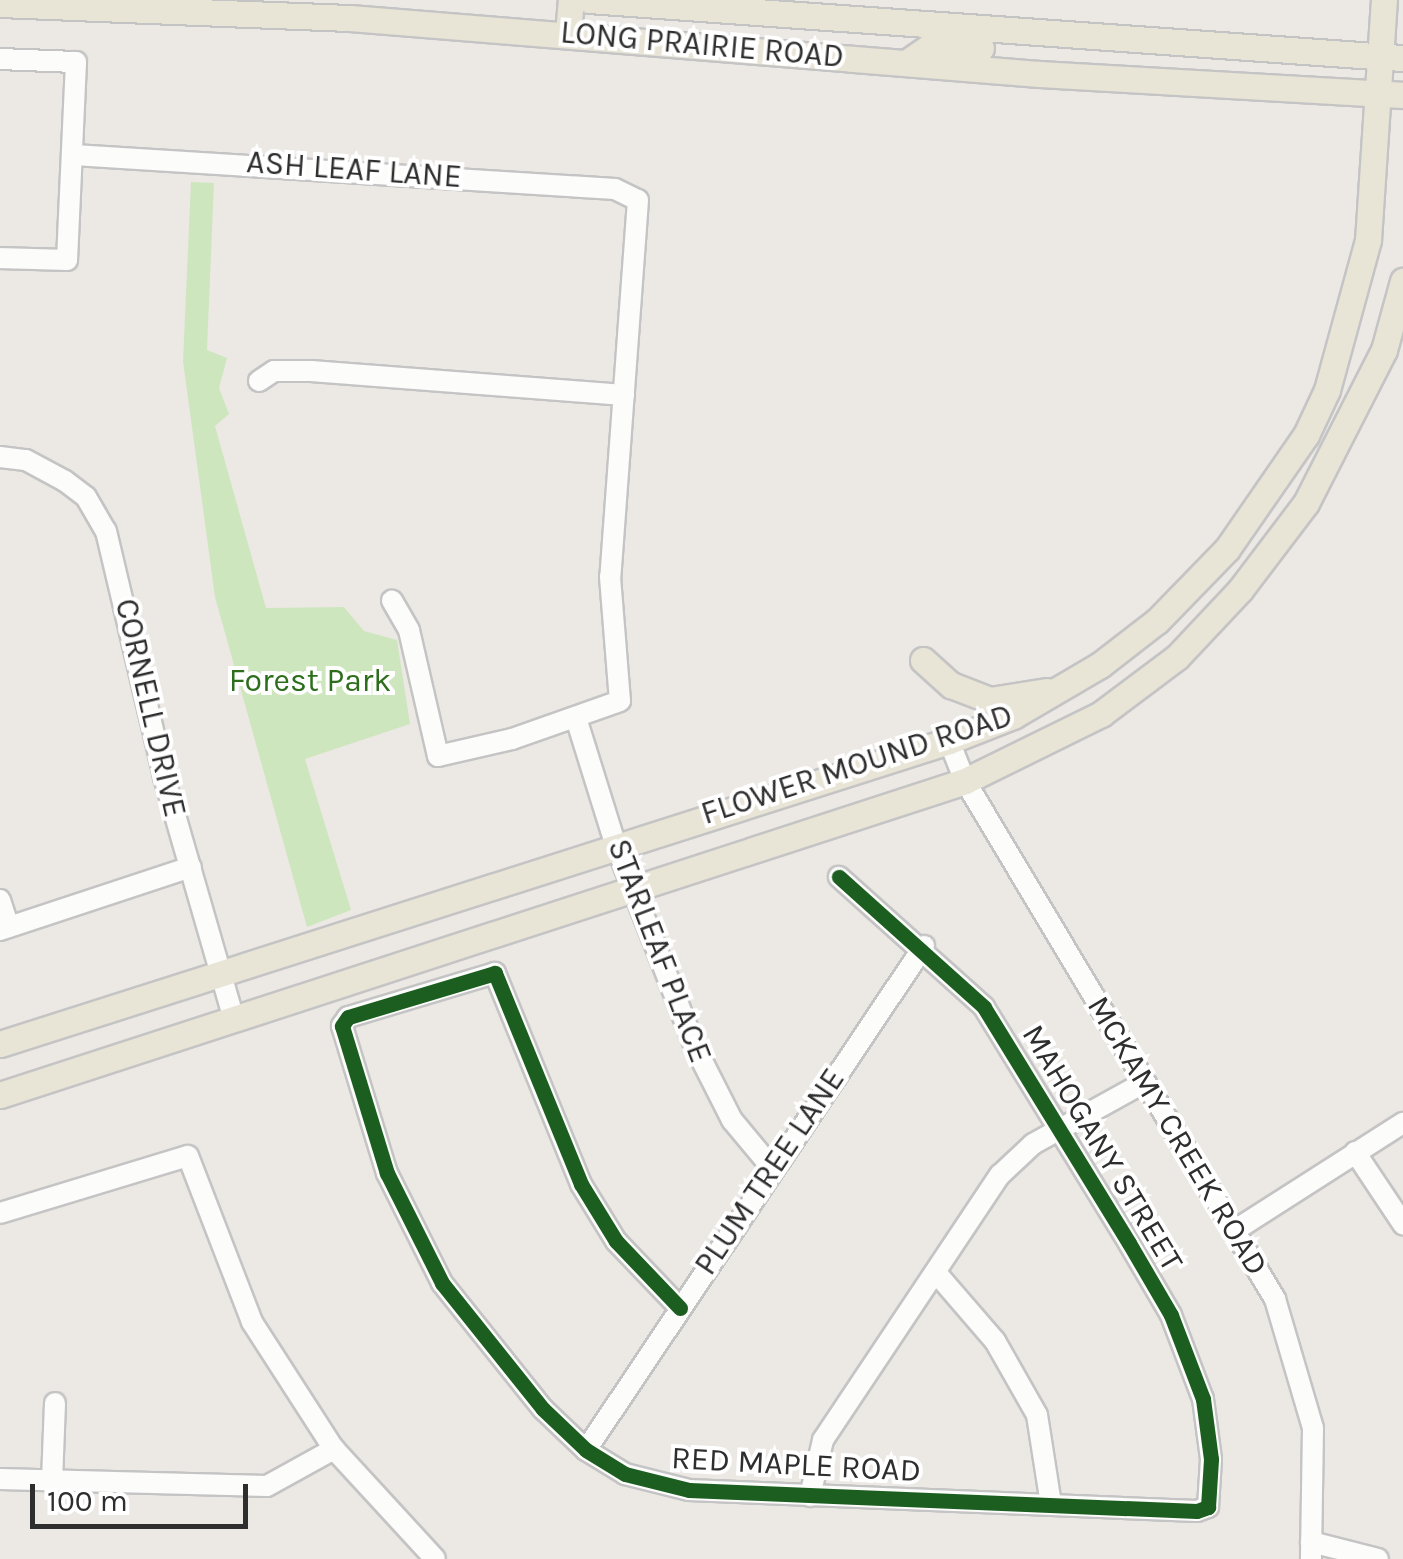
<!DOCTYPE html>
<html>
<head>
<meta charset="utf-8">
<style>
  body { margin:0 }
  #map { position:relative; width:1403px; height:1559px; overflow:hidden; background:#ece8e4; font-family:Karla,sans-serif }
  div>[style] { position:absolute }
  .green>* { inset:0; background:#cee6be }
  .roads { filter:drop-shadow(2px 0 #c5c4c5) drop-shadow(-2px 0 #c5c4c5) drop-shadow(0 2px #c5c4c5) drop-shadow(0 -2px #c5c4c5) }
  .minor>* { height:20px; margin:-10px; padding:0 10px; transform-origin:10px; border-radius:10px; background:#fcfcfb }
  .major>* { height:25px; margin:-12.5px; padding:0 12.5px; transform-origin:12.5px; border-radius:12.5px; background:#e8e4d6 }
  .cycleway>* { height:15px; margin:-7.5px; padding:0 7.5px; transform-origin:7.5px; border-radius:7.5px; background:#1b5e20 }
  span { translate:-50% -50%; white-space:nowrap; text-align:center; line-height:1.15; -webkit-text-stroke:8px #fff; paint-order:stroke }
  .street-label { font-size:32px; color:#2e2e2e }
  .park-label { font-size:32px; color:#2c6e1b }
  .scale { position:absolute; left:30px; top:1484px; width:218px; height:45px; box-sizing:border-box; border:5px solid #2e2e2e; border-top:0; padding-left:12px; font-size:30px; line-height:35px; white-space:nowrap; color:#2e2e2e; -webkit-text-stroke:8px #fff; paint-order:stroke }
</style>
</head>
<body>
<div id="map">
  <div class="green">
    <div style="clip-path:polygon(191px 182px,214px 183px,207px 350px,227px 358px,219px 388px,229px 414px,215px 426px,266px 608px,344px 607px,364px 631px,397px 640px,410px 724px,305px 759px,351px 910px,307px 927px,215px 597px,183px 361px)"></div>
  </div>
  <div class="roads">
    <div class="minor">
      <div style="left:0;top:59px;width:76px;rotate:2.3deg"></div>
      <div style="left:76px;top:62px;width:198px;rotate:92.6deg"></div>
      <div style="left:67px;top:260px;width:67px;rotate:-178.3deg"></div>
      <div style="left:74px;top:155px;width:542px;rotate:3.6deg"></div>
      <div style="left:615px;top:189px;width:25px;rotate:26deg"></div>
      <div style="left:638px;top:200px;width:378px;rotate:94.2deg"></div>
      <div style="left:610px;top:577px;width:124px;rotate:85.4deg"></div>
      <div style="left:620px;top:701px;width:114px;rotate:160.6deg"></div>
      <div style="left:512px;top:739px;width:76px;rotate:167.1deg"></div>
      <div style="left:438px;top:756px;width:129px;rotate:-103deg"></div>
      <div style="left:409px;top:630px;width:34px;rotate:-120deg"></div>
      <div style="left:259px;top:381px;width:18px;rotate:-34deg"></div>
      <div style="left:274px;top:371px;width:37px"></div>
      <div style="left:311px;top:371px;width:314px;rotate:4.4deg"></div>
      <div style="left:0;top:457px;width:26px;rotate:7deg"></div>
      <div style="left:26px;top:460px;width:44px;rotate:28.3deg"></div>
      <div style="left:65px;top:481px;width:26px;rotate:37deg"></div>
      <div style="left:86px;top:497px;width:39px;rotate:60deg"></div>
      <div style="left:106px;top:531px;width:253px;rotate:76.7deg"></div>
      <div style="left:164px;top:777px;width:249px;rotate:73.9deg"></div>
      <div style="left:576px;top:718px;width:131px;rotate:72.7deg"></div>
      <div style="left:615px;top:843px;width:217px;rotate:68.6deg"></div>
      <div style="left:694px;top:1045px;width:84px;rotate:63.1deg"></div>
      <div style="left:732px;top:1120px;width:62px;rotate:50.2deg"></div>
      <div style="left:949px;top:741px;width:43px;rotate:68.2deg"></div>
      <div style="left:965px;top:781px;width:604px;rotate:59.1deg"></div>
      <div style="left:1275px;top:1299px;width:134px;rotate:73.6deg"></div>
      <div style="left:1313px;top:1428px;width:131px;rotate:90.9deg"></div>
      <div style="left:0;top:900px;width:28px;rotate:72deg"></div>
      <div style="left:0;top:930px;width:201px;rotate:-18.3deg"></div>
      <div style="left:1355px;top:1152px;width:87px;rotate:56.3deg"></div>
      <div style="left:0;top:1213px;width:196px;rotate:-16.9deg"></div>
      <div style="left:188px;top:1156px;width:178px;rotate:68.9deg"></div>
      <div style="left:252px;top:1322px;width:151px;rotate:57.2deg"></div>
      <div style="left:334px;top:1449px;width:149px;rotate:47.4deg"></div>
      <div style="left:1237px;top:1229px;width:197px;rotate:-32.6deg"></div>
      <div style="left:938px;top:1275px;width:87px;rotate:49.2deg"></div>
      <div style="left:995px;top:1341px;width:85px;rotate:60.4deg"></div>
      <div style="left:1037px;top:1415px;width:90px;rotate:81.1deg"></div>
      <div style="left:680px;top:1308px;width:93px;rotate:-133.7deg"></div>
      <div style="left:616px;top:1241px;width:67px;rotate:-121.6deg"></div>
      <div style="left:581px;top:1184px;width:228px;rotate:-112.2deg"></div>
      <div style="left:495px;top:973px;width:153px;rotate:163.3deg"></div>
      <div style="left:348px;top:1017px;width:11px;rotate:124deg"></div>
      <div style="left:342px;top:1026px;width:154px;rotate:73deg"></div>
      <div style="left:387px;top:1173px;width:123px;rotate:63.4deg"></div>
      <div style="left:442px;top:1283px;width:161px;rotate:51.3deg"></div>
      <div style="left:543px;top:1409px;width:59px;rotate:43.6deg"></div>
      <div style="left:586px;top:1450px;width:46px;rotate:31.6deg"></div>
      <div style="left:625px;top:1474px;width:66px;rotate:14deg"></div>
      <div style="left:689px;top:1490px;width:508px;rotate:2.37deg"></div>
      <div style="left:1197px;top:1511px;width:12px;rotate:-20deg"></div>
      <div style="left:1208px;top:1507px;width:48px;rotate:-86.4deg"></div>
      <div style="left:1211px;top:1459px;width:61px;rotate:-97.6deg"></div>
      <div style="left:1203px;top:1399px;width:90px;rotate:-110.9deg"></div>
      <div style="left:1171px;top:1315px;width:83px;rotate:-120.3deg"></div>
      <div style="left:1129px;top:1243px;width:277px;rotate:-121.6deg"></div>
      <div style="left:984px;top:1007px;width:195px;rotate:-138.1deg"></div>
      <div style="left:586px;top:1450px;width:607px;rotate:-56.15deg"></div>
      <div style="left:0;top:1479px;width:267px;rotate:1.5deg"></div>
      <div style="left:267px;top:1486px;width:77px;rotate:-28.9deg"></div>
      <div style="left:52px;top:1481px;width:78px;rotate:-87.8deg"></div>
      <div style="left:810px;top:1496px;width:57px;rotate:-76.9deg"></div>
      <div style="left:823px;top:1440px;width:319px;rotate:-56.3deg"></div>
      <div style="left:1000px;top:1175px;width:45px;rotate:-43.2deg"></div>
      <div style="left:1033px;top:1144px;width:126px;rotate:-29deg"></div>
      <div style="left:1311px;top:1542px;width:69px;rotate:14.2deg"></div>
    </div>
    <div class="major">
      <div style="left:589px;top:0;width:816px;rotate:4.08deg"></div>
      <div style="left:0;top:4px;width:350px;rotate:2.3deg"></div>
      <div style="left:350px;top:18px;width:691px;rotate:4.65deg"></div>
      <div style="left:1039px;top:74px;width:365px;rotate:3.3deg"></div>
      <div style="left:568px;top:33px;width:33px;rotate:-85deg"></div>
      <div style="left:906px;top:63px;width:29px;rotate:-35deg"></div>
      <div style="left:930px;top:46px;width:51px;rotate:2.2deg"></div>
      <div style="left:923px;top:660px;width:38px;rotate:42deg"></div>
      <div style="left:951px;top:685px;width:42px;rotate:21deg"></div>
      <div style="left:990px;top:700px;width:57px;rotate:-9.1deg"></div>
      <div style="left:0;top:1044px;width:996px;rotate:-17.71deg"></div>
      <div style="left:949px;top:741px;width:69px;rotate:-21.3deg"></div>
      <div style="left:1013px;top:716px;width:101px;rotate:-30.4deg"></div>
      <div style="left:1100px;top:665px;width:72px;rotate:-37.7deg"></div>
      <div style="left:1157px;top:621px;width:100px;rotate:-45.8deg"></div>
      <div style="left:1227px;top:549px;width:139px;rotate:-55.3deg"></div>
      <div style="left:1306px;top:435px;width:50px;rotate:-65deg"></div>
      <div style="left:1327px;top:390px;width:156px;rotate:-74.7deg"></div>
      <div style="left:1368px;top:240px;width:241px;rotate:-86.2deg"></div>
      <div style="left:0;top:1095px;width:1015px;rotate:-18.02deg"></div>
      <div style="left:965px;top:781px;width:152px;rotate:-26.2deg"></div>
      <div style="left:1101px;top:714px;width:95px;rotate:-36.9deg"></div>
      <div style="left:1177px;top:657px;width:92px;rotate:-46.8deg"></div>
      <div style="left:1240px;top:590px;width:109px;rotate:-52.8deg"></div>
      <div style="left:1306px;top:503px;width:172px;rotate:-63deg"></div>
      <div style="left:1384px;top:350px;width:72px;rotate:-74.6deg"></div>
    </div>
  </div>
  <div class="cycleway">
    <div style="left:680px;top:1308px;width:93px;rotate:-133.7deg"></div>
    <div style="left:616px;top:1241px;width:67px;rotate:-121.6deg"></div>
    <div style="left:581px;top:1184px;width:228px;rotate:-112.2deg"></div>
    <div style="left:495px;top:973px;width:153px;rotate:163.3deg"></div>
    <div style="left:348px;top:1017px;width:11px;rotate:124deg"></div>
    <div style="left:342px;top:1026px;width:154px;rotate:73deg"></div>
    <div style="left:387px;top:1173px;width:123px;rotate:63.4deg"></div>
    <div style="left:442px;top:1283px;width:161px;rotate:51.3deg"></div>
    <div style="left:543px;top:1409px;width:59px;rotate:43.6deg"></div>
    <div style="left:586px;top:1450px;width:46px;rotate:31.6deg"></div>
    <div style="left:625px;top:1474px;width:66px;rotate:14deg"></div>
    <div style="left:689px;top:1490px;width:508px;rotate:2.37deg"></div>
    <div style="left:1197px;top:1511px;width:12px;rotate:-20deg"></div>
    <div style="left:1208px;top:1507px;width:48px;rotate:-86.4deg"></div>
    <div style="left:1211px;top:1459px;width:61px;rotate:-97.6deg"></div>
    <div style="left:1203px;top:1399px;width:90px;rotate:-110.9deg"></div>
    <div style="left:1171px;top:1315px;width:83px;rotate:-120.3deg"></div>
    <div style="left:1129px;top:1243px;width:277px;rotate:-121.6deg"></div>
    <div style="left:984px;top:1007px;width:195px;rotate:-138.1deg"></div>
  </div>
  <div class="street-label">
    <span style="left:702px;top:45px;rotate:5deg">LONG PRAIRIE ROAD</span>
    <span style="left:354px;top:170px;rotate:4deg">ASH LEAF LANE</span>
    <span style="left:150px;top:708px;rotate:77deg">CORNELL DRIVE</span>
    <span style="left:857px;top:765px;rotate:-18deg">FLOWER MOUND ROAD</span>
    <span style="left:659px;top:951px;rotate:69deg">STARLEAF PLACE</span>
    <span style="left:1177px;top:1136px;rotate:59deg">MCKAMY CREEK ROAD</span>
    <span style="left:1102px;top:1148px;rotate:59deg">MAHOGANY STREET</span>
    <span style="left:770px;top:1172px;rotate:-56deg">PLUM TREE LANE</span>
    <span style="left:796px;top:1465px;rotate:3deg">RED MAPLE ROAD</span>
  </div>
  <div class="park-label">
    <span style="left:310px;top:681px">Forest Park</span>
  </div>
  <div class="scale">100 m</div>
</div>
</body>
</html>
